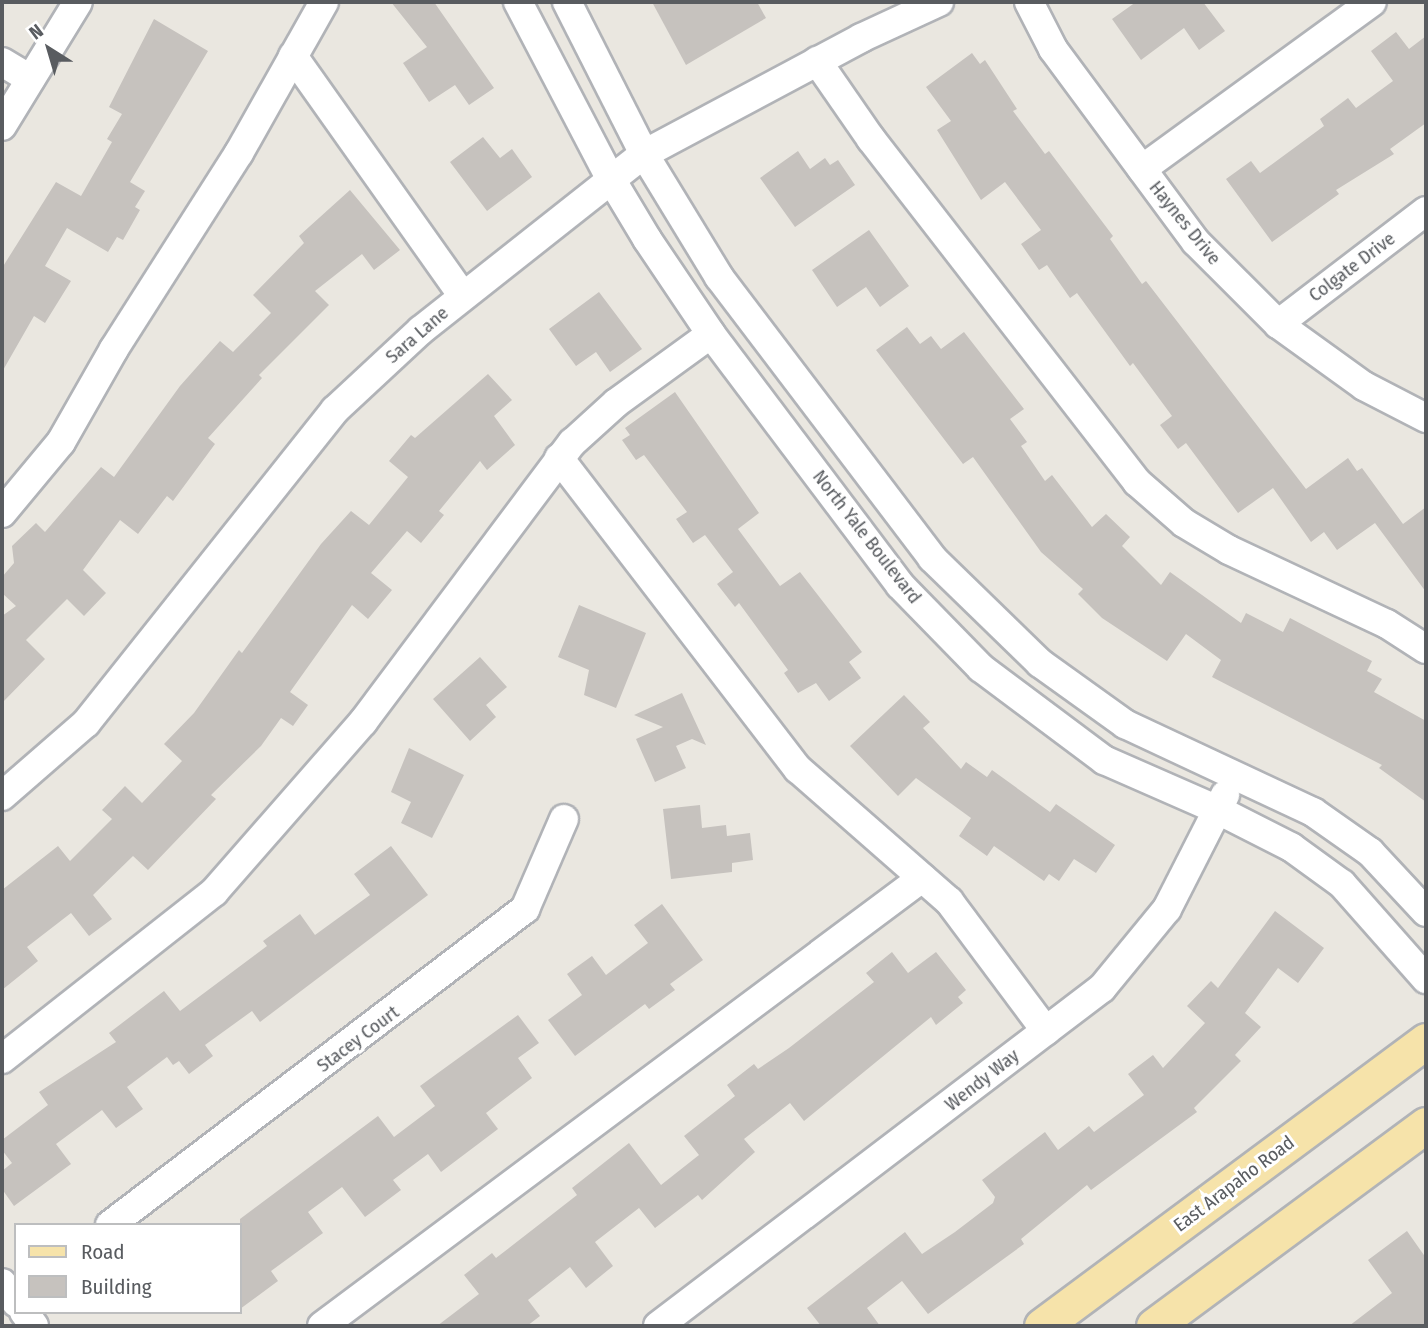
<!DOCTYPE html>
<html>
<head>
<meta charset="utf-8">
<style>
  body { margin:0 }
  #map { position:relative; width:1428px; height:1328px; overflow:hidden; background:#eae7e0; font-family:"Fira Sans Condensed",sans-serif }
  div>[style] { position:absolute }
  .building>* { inset:0; background:#c6c2be }
  .roads { filter:drop-shadow(2px 0 #b1b3b7) drop-shadow(-2px 0 #b1b3b7) drop-shadow(0 2px #b1b3b7) drop-shadow(0 -2px #b1b3b7) }
  .minor>* { height:28px; margin:-14px; padding:0 14px; transform-origin:14px; border-radius:14px; background:#fff }
  .major>* { height:35px; margin:-17.5px; padding:0 17.5px; transform-origin:17.5px; border-radius:17.5px; background:#f6e3aa }
  span { translate:-50% -50%; white-space:nowrap; text-align:center; line-height:1.15; -webkit-text-stroke:6px #fff; paint-order:stroke }
  .street-label { font-size:19px; color:#595c60 }
  .frame { position:absolute; inset:0; border:4px solid #595c60; pointer-events:none }
  .legend { position:absolute; left:14px; top:1223px; width:228px; height:91px; box-sizing:border-box; background:#fff; border:2px solid #bdbebf; margin:0; padding:9px 12px; list-style:none; font-size:21px; color:#595c60 }
  .legend li { display:flex; align-items:center; gap:14px; height:35px }
  .legend b { width:35px; border:2px solid #bdbebf }
  .north { position:absolute; left:14px; top:14px; width:70px; height:70px; -webkit-text-stroke:5px #fff; paint-order:stroke; rotate:323deg; font-size:19px; font-weight:700; line-height:28px; text-align:center; color:#595c60 }
  .north::after { content:''; display:block; margin:auto; width:24px; height:32px; background:#595c60; clip-path:polygon(50% 0,100% 100%,50% 72%,0 100%) }
</style>
</head>
<body>
<div id="map">
  <div class="building">
    <div style="clip-path:polygon(391px 2px,434px 2px,494px 88px,469px 105px,455px 85px,429px 102px,403px 63px,427px 47px)"></div>
    <div style="clip-path:polygon(652px 2px,757px 2px,766px 18px,686px 65px)"></div>
    <div style="clip-path:polygon(1136px 2px,1203px 2px,1225px 31px,1199px 50px,1184px 28px,1141px 60px,1112px 19px)"></div>
    <div style="clip-path:polygon(154px 19px,208px 51px,130px 182px,145px 191px,135px 207px,140px 210px,123px 240px,117px 237px,108px 252px,67px 228px,45px 266px,71px 281px,45px 323px,34px 316px,2px 372px,2px 268px,56px 182px,81px 196px,112px 142px,107px 139px,122px 114px,109px 107px)"></div>
    <div style="clip-path:polygon(1396px 32px,1409px 49px,1426px 36px,1426px 123px,1390px 149px,1394px 154px,1336px 190px,1339px 194px,1272px 242px,1226px 179px,1251px 161px,1260px 173px,1324px 126px,1320px 119px,1348px 98px,1356px 108px,1393px 81px,1371px 51px)"></div>
    <div style="clip-path:polygon(972px 53px,980px 64px,985px 60px,1017px 109px,1013px 111px,1045px 154px,1049px 151px,1113px 236px,1110px 239px,1142px 284px,1146px 281px,1306px 489px,1348px 458px,1357px 471px,1362px 468px,1403px 524px,1426px 507px,1426px 592px,1375px 523px,1337px 550px,1324px 532px,1311px 542px,1273px 488px,1238px 513px,1186px 443px,1178px 449px,1160px 425px,1172px 416px,1133px 363px,1130px 366px,1077px 293px,1070px 298px,1047px 265px,1039px 270px,1021px 244px,1041px 230px,1005px 182px,981px 200px,937px 130px,951px 121px,926px 87px)"></div>
    <div style="clip-path:polygon(483px 137px,500px 158px,512px 149px,532px 177px,487px 211px,450px 162px)"></div>
    <div style="clip-path:polygon(798px 151px,810px 169px,825px 158px,830px 165px,838px 160px,855px 185px,795px 227px,760px 178px)"></div>
    <div style="clip-path:polygon(350px 190px,400px 250px,374px 270px,362px 254px,315px 291px,329px 305px,259px 375px,262px 378px,208px 438px,215px 444px,173px 501px,167px 496px,138px 534px,120px 520px,83px 570px,106px 593px,84px 616px,67px 599px,26px 640px,45px 659px,2px 703px,2px 616px,16px 606px,2px 593px,2px 577px,14px 563px,12px 546px,36px 523px,45px 532px,101px 467px,114px 477px,180px 386px,220px 341px,233px 352px,271px 313px,253px 295px,304px 243px,299px 236px)"></div>
    <div style="clip-path:polygon(869px 230px,909px 286px,880px 307px,866px 287px,837px 307px,812px 270px)"></div>
    <div style="clip-path:polygon(599px 292px,642px 349px,610px 372px,596px 352px,576px 366px,549px 329px)"></div>
    <div style="clip-path:polygon(907px 327px,920px 344px,931px 336px,941px 349px,964px 332px,1024px 409px,1010px 419px,1027px 442px,1021px 446px,1045px 481px,1052px 475px,1092px 527px,1106px 514px,1130px 537px,1122px 546px,1161px 585px,1170px 572px,1241px 623px,1246px 613px,1283px 632px,1290px 618px,1372px 661px,1367px 671px,1382px 679px,1374px 692px,1426px 721px,1426px 802px,1379px 768px,1382px 765px,1212px 677px,1221px 660px,1186px 634px,1167px 661px,1102px 618px,1078px 594px,1083px 589px,1041px 552px,973px 457px,963px 464px,876px 350px)"></div>
    <div style="clip-path:polygon(488px 374px,512px 400px,494px 416px,515px 445px,487px 470px,480px 461px,439px 511px,444px 515px,421px 543px,407px 531px,371px 573px,392px 590px,368px 619px,352px 605px,290px 692px,308px 705px,293px 726px,281px 718px,261px 746px,211px 795px,216px 799px,148px 870px,133px 856px,93px 895px,112px 919px,89px 936px,71px 913px,27px 947px,38px 961px,2px 990px,2px 890px,58px 846px,70px 861px,112px 819px,102px 810px,125px 786px,142px 803px,182px 761px,164px 744px,194px 713px,239px 650px,242px 653px,321px 544px,351px 511px,369px 525px,408px 477px,389px 461px,411px 435px,415px 438px)"></div>
    <div style="clip-path:polygon(675px 392px,759px 513px,738px 529px,780px 586px,800px 572px,862px 652px,849px 662px,861px 678px,829px 701px,816px 683px,798px 693px,784px 673px,788px 670px,739px 603px,735px 607px,717px 584px,733px 572px,705px 535px,693px 543px,676px 519px,687px 512px,644px 455px,636px 460px,622px 440px,630px 435px,625px 428px)"></div>
    <div style="clip-path:polygon(579px 605px,646px 633px,616px 708px,584px 695px,589px 670px,558px 657px)"></div>
    <div style="clip-path:polygon(480px 657px,507px 687px,486px 705px,496px 717px,470px 741px,433px 699px)"></div>
    <div style="clip-path:polygon(682px 693px,706px 745px,692px 739px,676px 746px,686px 768px,655px 782px,636px 739px,663px 727px,634px 715px)"></div>
    <div style="clip-path:polygon(904px 695px,930px 722px,923px 728px,961px 769px,966px 762px,987px 777px,992px 770px,1050px 812px,1056px 804px,1115px 845px,1096px 873px,1074px 859px,1059px 881px,1049px 874px,1044px 881px,994px 846px,987px 856px,959px 836px,971px 818px,916px 778px,898px 796px,850px 746px)"></div>
    <div style="clip-path:polygon(409px 748px,464px 775px,432px 838px,401px 823px,411px 802px,391px 792px)"></div>
    <div style="clip-path:polygon(700px 805px,702px 828px,726px 825px,727px 836px,750px 833px,753px 860px,732px 863px,732px 872px,671px 879px,663px 809px)"></div>
    <div style="clip-path:polygon(391px 846px,428px 895px,260px 1022px,252px 1011px,205px 1045px,213px 1056px,189px 1074px,179px 1061px,173px 1065px,167px 1057px,127px 1087px,143px 1109px,116px 1128px,102px 1110px,56px 1144px,71px 1164px,14px 1206px,2px 1189px,2px 1171px,12px 1163px,2px 1150px,2px 1140px,48px 1105px,39px 1092px,116px 1042px,109px 1033px,164px 991px,180px 1011px,267px 946px,263px 941px,300px 914px,315px 935px,370px 895px,354px 874px)"></div>
    <div style="clip-path:polygon(662px 904px,703px 960px,670px 984px,675px 990px,649px 1009px,645px 1004px,575px 1056px,548px 1020px,582px 995px,567px 974px,592px 956px,606px 975px,648px 943px,634px 925px)"></div>
    <div style="clip-path:polygon(1275px 911px,1324px 948px,1298px 983px,1278px 968px,1245px 1013px,1261px 1027px,1235px 1055px,1241px 1061px,1194px 1108px,1197px 1112px,1091px 1190px,1087px 1185px,1021px 1239px,1024px 1244px,928px 1314px,902px 1281px,867px 1308px,880px 1326px,821px 1326px,807px 1308px,905px 1232px,922px 1254px,955px 1232px,993px 1203px,995px 1197px,982px 1180px,1045px 1132px,1058px 1150px,1089px 1126px,1094px 1132px,1144px 1095px,1128px 1074px,1153px 1055px,1163px 1068px,1205px 1023px,1187px 1006px,1211px 981px,1218px 988px)"></div>
    <div style="clip-path:polygon(892px 952px,908px 973px,936px 952px,966px 990px,958px 997px,963px 1003px,936px 1025px,931px 1017px,804px 1121px,790px 1103px,744px 1139px,755px 1152px,702px 1200px,698px 1195px,655px 1228px,639px 1208px,595px 1242px,613px 1266px,586px 1288px,570px 1267px,528px 1300px,540px 1316px,527px 1326px,437px 1326px,479px 1294px,464px 1275px,492px 1253px,496px 1258px,545px 1220px,577px 1195px,572px 1188px,629px 1143px,661px 1185px,699px 1155px,684px 1136px,735px 1096px,727px 1085px,754px 1064px,758px 1069px,789px 1048px,874px 982px,866px 973px)"></div>
    <div style="clip-path:polygon(518px 1015px,539px 1043px,518px 1058px,532px 1078px,486px 1113px,498px 1129px,441px 1172px,428px 1154px,393px 1180px,401px 1190px,365px 1217px,342px 1187px,308px 1212px,323px 1233px,271px 1271px,278px 1281px,240px 1309px,240px 1219px,378px 1116px,394px 1137px,435px 1106px,420px 1086px)"></div>
    <div style="clip-path:polygon(1407px 1231px,1426px 1258px,1426px 1326px,1349px 1326px,1392px 1293px,1368px 1260px)"></div>
  </div>
  <div class="roads">
    <div class="minor">
      <div style="left:518px;top:2px;width:194px;rotate:62.4deg"></div>
      <div style="left:608px;top:174px;width:76px;rotate:59deg"></div>
      <div style="left:647px;top:239px;width:115px;rotate:56deg"></div>
      <div style="left:711px;top:334px;width:314px;rotate:53deg"></div>
      <div style="left:900px;top:585px;width:116px;rotate:45.7deg"></div>
      <div style="left:981px;top:668px;width:154px;rotate:36.8deg"></div>
      <div style="left:1104px;top:760px;width:127px;rotate:23.7deg"></div>
      <div style="left:1220px;top:811px;width:80px;rotate:26.9deg"></div>
      <div style="left:1291px;top:847px;width:63px;rotate:36deg"></div>
      <div style="left:1342px;top:884px;width:127px;rotate:48.5deg"></div>
      <div style="left:567px;top:2px;width:170px;rotate:63.1deg"></div>
      <div style="left:644px;top:154px;width:144px;rotate:58.6deg"></div>
      <div style="left:719px;top:277px;width:353px;rotate:52.8deg"></div>
      <div style="left:932px;top:558px;width:151px;rotate:44.2deg"></div>
      <div style="left:1040px;top:663px;width:105px;rotate:35.7deg"></div>
      <div style="left:1125px;top:724px;width:208px;rotate:25.1deg"></div>
      <div style="left:1313px;top:812px;width:70px;rotate:35.1deg"></div>
      <div style="left:1370px;top:852px;width:82px;rotate:47deg"></div>
      <div style="left:1029px;top:2px;width:53px;rotate:62.9deg"></div>
      <div style="left:1053px;top:49px;width:240px;rotate:53.5deg"></div>
      <div style="left:1196px;top:242px;width:116px;rotate:45deg"></div>
      <div style="left:1278px;top:324px;width:106px;rotate:35.8deg"></div>
      <div style="left:1364px;top:386px;width:70px;rotate:27.3deg"></div>
      <div style="left:293px;top:56px;width:294px;rotate:54.7deg"></div>
      <div style="left:817px;top:61px;width:95px;rotate:55.3deg"></div>
      <div style="left:871px;top:139px;width:434px;rotate:52.2deg"></div>
      <div style="left:1137px;top:482px;width:62px;rotate:41.1deg"></div>
      <div style="left:1184px;top:523px;width:52px;rotate:31deg"></div>
      <div style="left:1229px;top:550px;width:174px;rotate:25.1deg"></div>
      <div style="left:1387px;top:624px;width:46px;rotate:32.7deg"></div>
      <div style="left:2px;top:62px;width:33px;rotate:31deg"></div>
      <div style="left:2px;top:126px;width:145px;rotate:-58.5deg"></div>
      <div style="left:1142px;top:169px;width:284px;rotate:-36deg"></div>
      <div style="left:1278px;top:324px;width:186px;rotate:-37.4deg"></div>
      <div style="left:559px;top:458px;width:392px;rotate:52.5deg"></div>
      <div style="left:798px;top:769px;width:201px;rotate:41.2deg"></div>
      <div style="left:949px;top:901px;width:162px;rotate:53.3deg"></div>
      <div style="left:2px;top:513px;width:92px;rotate:-50.3deg"></div>
      <div style="left:61px;top:442px;width:107px;rotate:-60.3deg"></div>
      <div style="left:114px;top:349px;width:232px;rotate:-57.5deg"></div>
      <div style="left:239px;top:153px;width:173px;rotate:-60.6deg"></div>
      <div style="left:2px;top:796px;width:111px;rotate:-41deg"></div>
      <div style="left:86px;top:723px;width:400px;rotate:-51.5deg"></div>
      <div style="left:335px;top:410px;width:117px;rotate:-42.9deg"></div>
      <div style="left:421px;top:330px;width:284px;rotate:-38.3deg"></div>
      <div style="left:644px;top:154px;width:246px;rotate:-28.1deg"></div>
      <div style="left:861px;top:38px;width:86px;rotate:-24.8deg"></div>
      <div style="left:2px;top:1059px;width:270px;rotate:-38.2deg"></div>
      <div style="left:214px;top:892px;width:226px;rotate:-48.8deg"></div>
      <div style="left:363px;top:722px;width:349px;rotate:-53.2deg"></div>
      <div style="left:572px;top:443px;width:59px;rotate:-42.3deg"></div>
      <div style="left:616px;top:403px;width:117px;rotate:-36deg"></div>
      <div style="left:110px;top:1225px;width:522px;rotate:-37.29deg"></div>
      <div style="left:525px;top:909px;width:98px;rotate:-66.6deg"></div>
      <div style="left:2px;top:1283px;width:24px;rotate:54deg"></div>
      <div style="left:24px;top:1312px;width:17px;rotate:54deg"></div>
      <div style="left:322px;top:1326px;width:749px;rotate:-36.75deg"></div>
      <div style="left:658px;top:1326px;width:558px;rotate:-37.28deg"></div>
      <div style="left:1102px;top:988px;width:102px;rotate:-50.6deg"></div>
      <div style="left:1167px;top:909px;width:128px;rotate:-63deg"></div>
    </div>
    <div class="major">
      <div style="left:1042px;top:1326px;width:478px;rotate:-36.6deg"></div>
      <div style="left:1154px;top:1326px;width:338px;rotate:-36.5deg"></div>
    </div>
  </div>
  <div class="street-label">
    <span style="left:1185px;top:223px;rotate:51deg">Haynes Drive</span>
    <span style="left:1352px;top:267px;rotate:-37deg">Colgate Drive</span>
    <span style="left:417px;top:335px;rotate:-41deg">Sara Lane</span>
    <span style="left:867px;top:537px;rotate:52deg">North Yale Boulevard</span>
    <span style="left:358px;top:1039px;rotate:-37deg">Stacey Court</span>
    <span style="left:982px;top:1080px;rotate:-38deg">Wendy Way</span>
    <span style="left:1234px;top:1184px;rotate:-37deg">East Arapaho Road</span>
  </div>
  <div class="frame"></div>
  <ul class="legend">
  <li><b style="height:9px;background:#f6e3aa"></b>Road</li>
  <li><b style="height:19px;background:#c6c2be"></b>Building</li>
  </ul>
  <div class="north">N</div>
</div>
</body>
</html>
